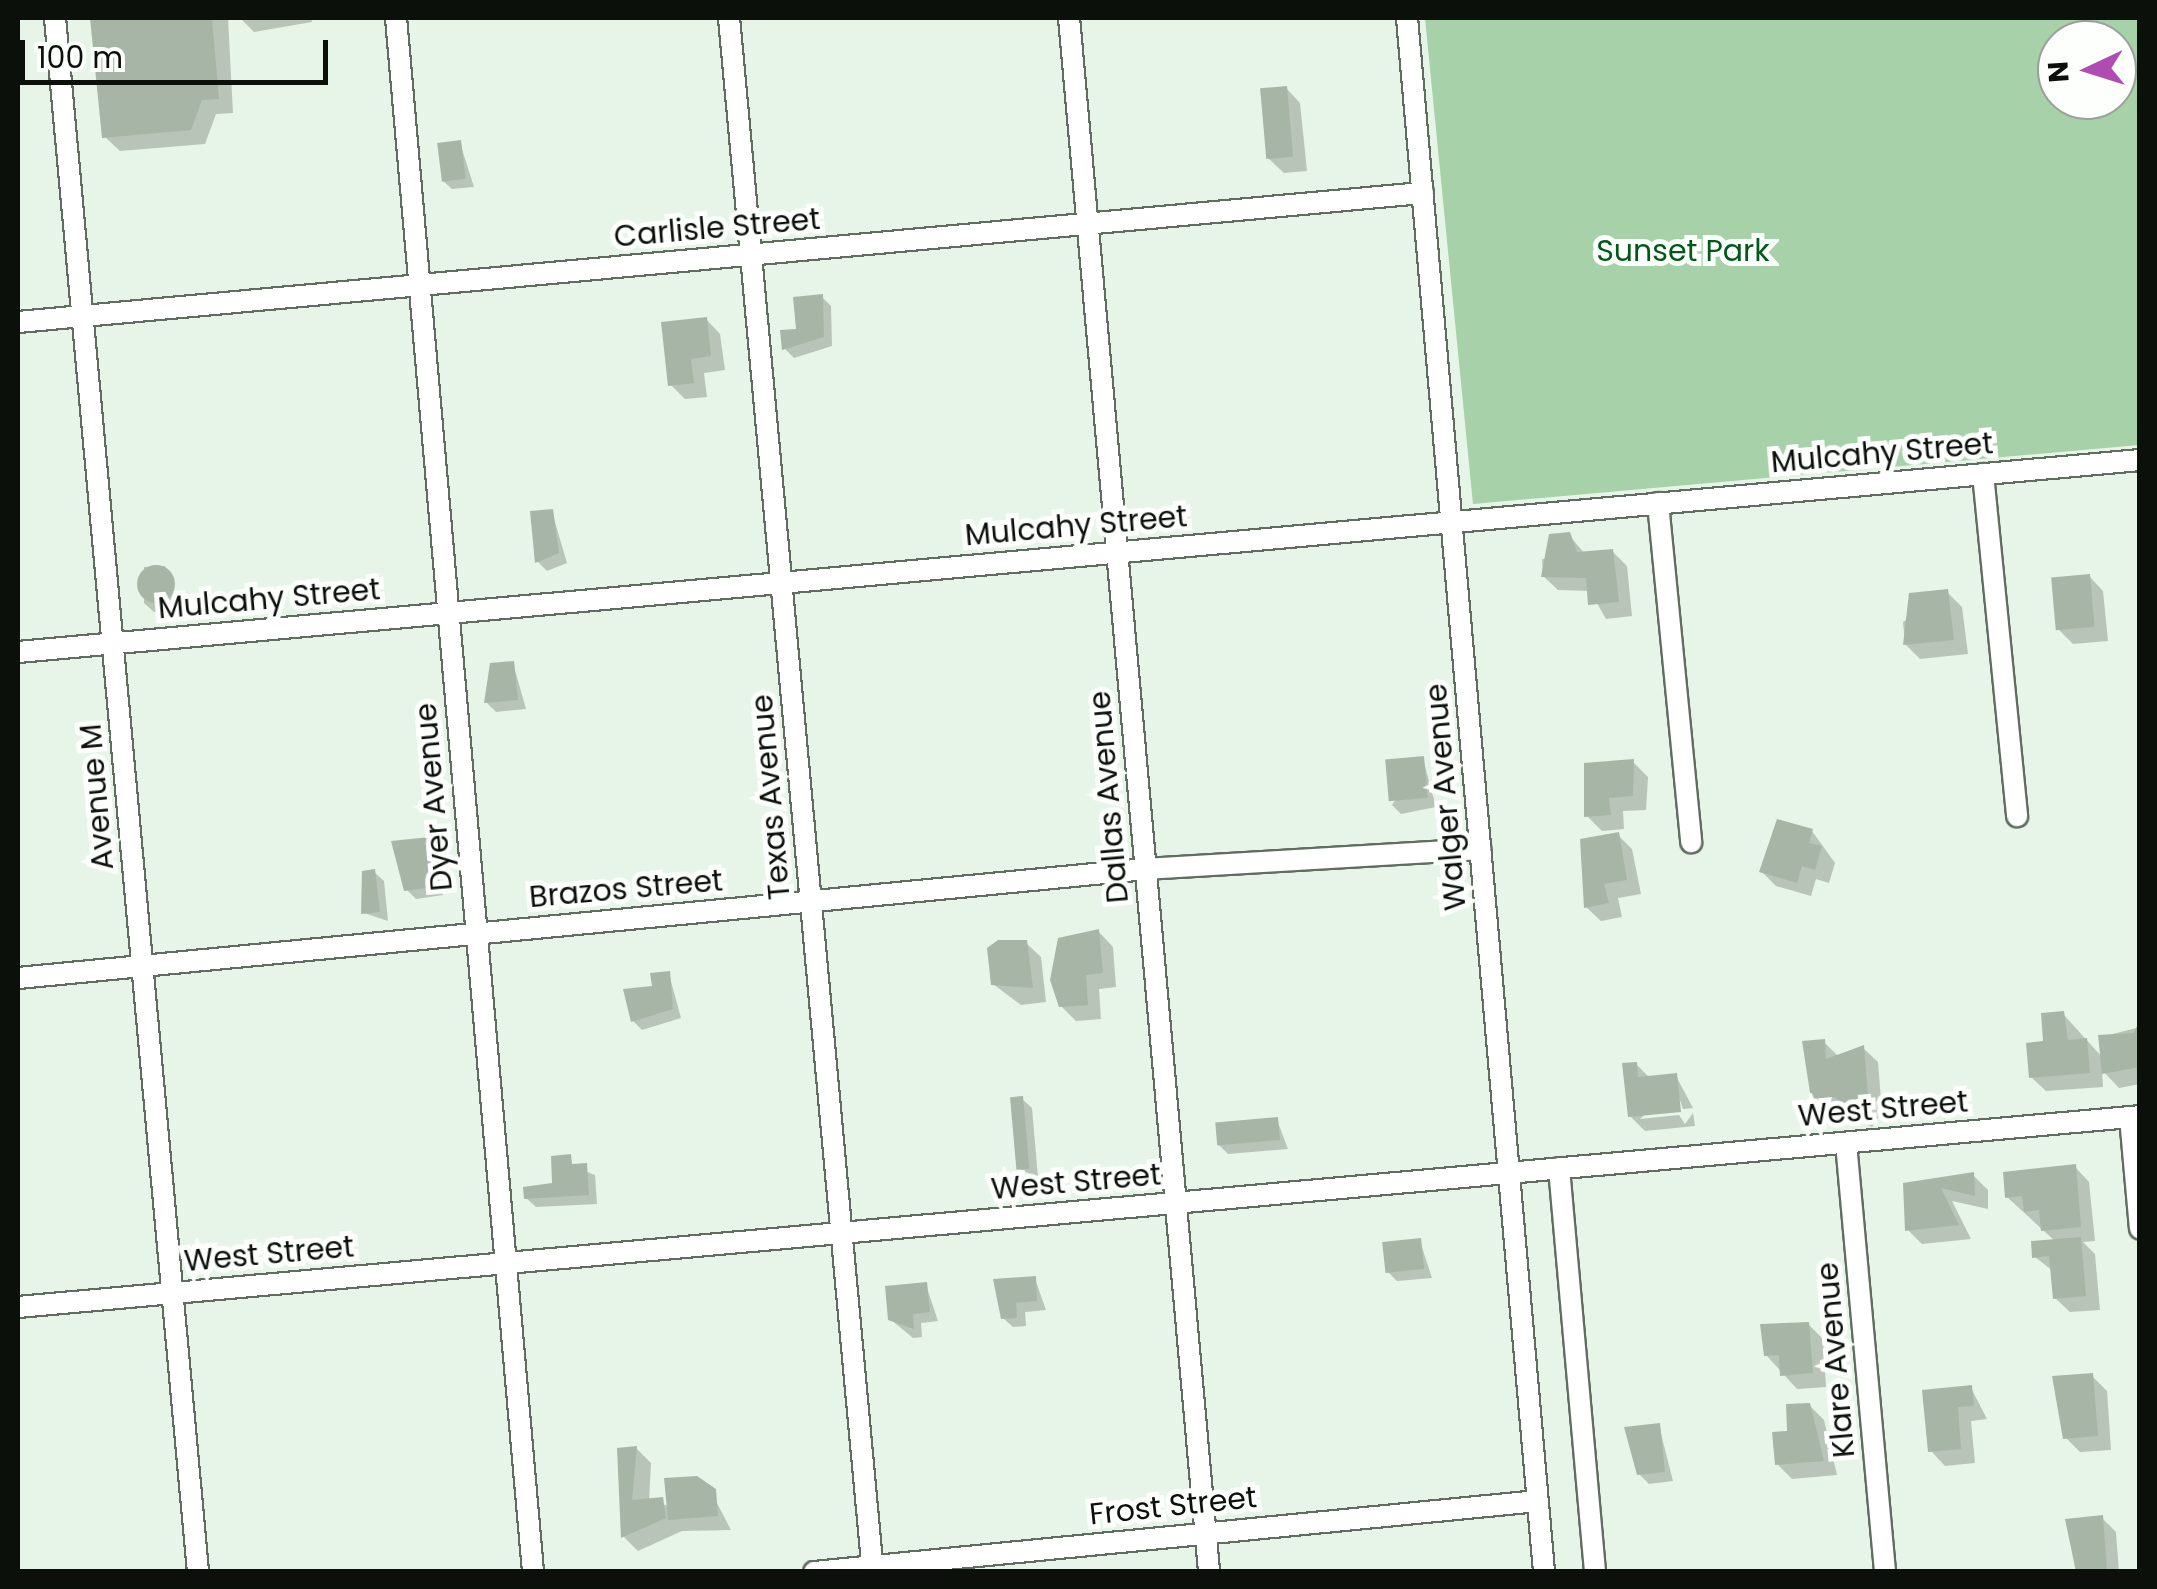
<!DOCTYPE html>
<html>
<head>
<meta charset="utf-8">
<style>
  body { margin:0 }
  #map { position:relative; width:2157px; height:1589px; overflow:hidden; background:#e6f5e7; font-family:Poppins,sans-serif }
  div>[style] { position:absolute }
  .green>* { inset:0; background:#a7d1a9 }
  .shadow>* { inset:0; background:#0003 }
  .building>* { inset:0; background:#a7b5a7; transform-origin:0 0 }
  .round { border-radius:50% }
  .roads { filter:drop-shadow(2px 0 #606d60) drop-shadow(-2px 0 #606d60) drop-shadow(0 2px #606d60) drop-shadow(0 -2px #606d60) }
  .minor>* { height:20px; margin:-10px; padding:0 10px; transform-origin:10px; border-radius:10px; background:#fff }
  span { translate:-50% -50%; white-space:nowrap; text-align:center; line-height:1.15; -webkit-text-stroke:10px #fcfffc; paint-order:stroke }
  .street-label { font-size:30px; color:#0b100b }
  .park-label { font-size:30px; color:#005819 }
  .frame { position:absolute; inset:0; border:20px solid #0b100b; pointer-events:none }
  .north { position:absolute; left:2037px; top:20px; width:100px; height:100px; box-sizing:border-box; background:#fcfffc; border:2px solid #9c9f9c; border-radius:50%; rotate:266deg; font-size:28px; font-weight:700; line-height:40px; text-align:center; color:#0b100b }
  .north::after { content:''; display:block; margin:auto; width:35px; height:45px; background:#af4cb2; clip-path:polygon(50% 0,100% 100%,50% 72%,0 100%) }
  .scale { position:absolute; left:20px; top:40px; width:308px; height:45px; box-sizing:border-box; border:5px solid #0b100b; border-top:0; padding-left:12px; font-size:30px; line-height:35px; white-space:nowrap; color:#0b100b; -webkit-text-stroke:8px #fcfffc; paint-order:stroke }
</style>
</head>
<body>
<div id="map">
  <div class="green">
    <div style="clip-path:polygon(evenodd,1425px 18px,2139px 18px,2139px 445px,1473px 504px,1425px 18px,2117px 40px,2117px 100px,2057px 100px,2057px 40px,2117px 40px)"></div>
  </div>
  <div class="shadow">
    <div style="clip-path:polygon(93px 18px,228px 18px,233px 113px,216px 114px,205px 144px,120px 151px,105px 137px)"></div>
    <div style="clip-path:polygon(240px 18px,311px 18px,312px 22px,254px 32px)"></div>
    <div style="clip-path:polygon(1286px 88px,1300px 103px,1307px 171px,1284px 173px,1269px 159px)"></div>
    <div style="clip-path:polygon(460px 143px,474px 187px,452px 189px,442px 180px)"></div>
    <div style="clip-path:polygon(822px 297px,831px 306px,832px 346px,794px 358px,785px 349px)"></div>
    <div style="clip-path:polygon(706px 319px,720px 334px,725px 370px,704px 373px,707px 397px,685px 399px,671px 385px)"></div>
    <div style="clip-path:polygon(552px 512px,567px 563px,547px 571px,537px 561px)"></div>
    <div style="clip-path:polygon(1569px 535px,1585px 554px,1612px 551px,1627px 566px,1632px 616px,1606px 619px,1590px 591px,1558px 590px,1543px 576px,1542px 559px,1554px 558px)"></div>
    <div style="clip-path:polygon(165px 566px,180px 610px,154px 612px,144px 603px,144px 567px)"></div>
    <div style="clip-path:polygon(2089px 576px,2103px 591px,2108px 641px,2073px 644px,2059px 630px)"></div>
    <div style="clip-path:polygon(1947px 592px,1962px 607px,1968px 654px,1920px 659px,1905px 644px,1903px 622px)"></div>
    <div style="clip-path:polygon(513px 663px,526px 709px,496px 712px,486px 702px)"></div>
    <div style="clip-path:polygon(1423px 759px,1436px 807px,1401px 814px,1392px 805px)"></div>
    <div style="clip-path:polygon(1633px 762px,1648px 777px,1646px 810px,1623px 811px,1624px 829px,1602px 831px,1587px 816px)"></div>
    <div style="clip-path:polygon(1812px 831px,1835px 863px,1829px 883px,1816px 879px,1811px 896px,1776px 886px,1762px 872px)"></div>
    <div style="clip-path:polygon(1618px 835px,1632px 849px,1641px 894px,1618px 898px,1622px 917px,1601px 921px,1586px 907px)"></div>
    <div style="clip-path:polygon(429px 840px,443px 895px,416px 899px,406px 889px)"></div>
    <div style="clip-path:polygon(374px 872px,384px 881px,388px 921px,364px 913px)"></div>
    <div style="clip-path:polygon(1099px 932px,1113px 947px,1116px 987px,1099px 989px,1101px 1019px,1076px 1021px,1061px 1006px)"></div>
    <div style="clip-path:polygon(1026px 943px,1041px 957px,1046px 1002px,1021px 1005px,993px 984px)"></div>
    <div style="clip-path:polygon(669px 974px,681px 1018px,642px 1030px,633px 1021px)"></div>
    <div style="clip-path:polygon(2063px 1014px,2103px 1058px,2101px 1037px,2140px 1027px,2140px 1084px,2119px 1088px,2102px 1070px,2103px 1087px,2046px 1091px,2031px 1077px)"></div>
    <div style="clip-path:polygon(1824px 1042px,1839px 1057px,1863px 1048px,1878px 1062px,1882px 1112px,1872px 1127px,1813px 1098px)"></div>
    <div style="clip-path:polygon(1636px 1064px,1650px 1078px,1676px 1076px,1693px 1108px,1683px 1109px,1676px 1088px,1640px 1119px,1679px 1115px,1685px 1124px,1693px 1113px,1695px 1126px,1645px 1131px,1630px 1116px)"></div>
    <div style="clip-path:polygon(1022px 1099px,1032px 1108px,1038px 1178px,1020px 1169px)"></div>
    <div style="clip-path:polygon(1277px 1120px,1288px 1149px,1228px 1154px,1219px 1145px)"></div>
    <div style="clip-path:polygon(554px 1159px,595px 1175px,597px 1204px,536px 1207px,526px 1198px,555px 1185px)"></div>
    <div style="clip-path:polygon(2075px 1167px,2089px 1182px,2095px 1241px,2083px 1242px,2095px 1254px,2100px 1310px,2070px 1312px,2055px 1298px,2053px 1271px,2035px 1257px,2056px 1242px,2007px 1197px)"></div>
    <div style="clip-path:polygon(1973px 1175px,1988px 1190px,1988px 1209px,1952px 1201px,1971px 1239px,1922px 1244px,1908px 1230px,1906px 1185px)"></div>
    <div style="clip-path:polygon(1420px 1241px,1432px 1278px,1397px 1281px,1388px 1272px)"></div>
    <div style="clip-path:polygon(1035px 1279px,1046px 1310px,1025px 1312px,1026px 1326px,1013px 1327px,1003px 1318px)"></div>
    <div style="clip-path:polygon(926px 1285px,938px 1321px,921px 1323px,922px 1337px,913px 1338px,890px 1319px)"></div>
    <div style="clip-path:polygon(1808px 1324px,1823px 1339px,1826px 1387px,1797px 1389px,1766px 1355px)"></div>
    <div style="clip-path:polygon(2092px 1376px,2107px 1391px,2111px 1450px,2080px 1452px,2065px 1437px)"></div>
    <div style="clip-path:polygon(1971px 1388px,1987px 1419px,1971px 1421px,1975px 1463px,1945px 1466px,1931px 1451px,1925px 1392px)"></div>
    <div style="clip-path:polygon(1809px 1405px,1824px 1420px,1837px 1475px,1792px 1479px,1777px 1464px)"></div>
    <div style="clip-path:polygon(1659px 1426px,1673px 1481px,1649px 1484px,1639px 1474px)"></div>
    <div style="clip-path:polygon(636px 1448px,651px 1463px,649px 1501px,669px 1506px,707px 1484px,731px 1530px,682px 1531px,638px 1551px,624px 1537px)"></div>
    <div style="clip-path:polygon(2102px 1518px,2116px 1532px,2119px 1572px,2078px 1572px)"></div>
  </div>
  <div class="building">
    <div style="clip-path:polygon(90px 18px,212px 18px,219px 99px,202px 100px,191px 130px,102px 138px)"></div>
    <div style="left:1287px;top:86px;width:71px;height:27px;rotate:85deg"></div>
    <div style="left:461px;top:140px;width:39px;height:24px;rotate:83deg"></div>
    <div style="clip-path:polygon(823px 294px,824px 337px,782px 350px,780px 330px,796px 329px,793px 297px)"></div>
    <div style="clip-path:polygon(707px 317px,711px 356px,691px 359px,694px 383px,668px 386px,661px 322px)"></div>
    <div style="clip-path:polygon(553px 509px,559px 553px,535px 563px,530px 511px)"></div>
    <div style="clip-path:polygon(1570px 532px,1577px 552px,1613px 549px,1619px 602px,1588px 605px,1586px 578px,1541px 577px,1549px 534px)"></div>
    <div class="round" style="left:137px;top:565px;width:38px;height:38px"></div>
    <div style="left:2090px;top:574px;width:53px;height:39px;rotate:85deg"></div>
    <div style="clip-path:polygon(1948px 589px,1954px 640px,1903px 645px,1909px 593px)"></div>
    <div style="clip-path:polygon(514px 661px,518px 700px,484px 703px,490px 663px)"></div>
    <div style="left:1424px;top:756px;width:42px;height:39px;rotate:85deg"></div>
    <div style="clip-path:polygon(1634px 759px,1633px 796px,1609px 798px,1611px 815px,1584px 817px,1584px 763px)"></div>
    <div style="clip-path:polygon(1777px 819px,1813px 829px,1809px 843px,1822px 846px,1815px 870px,1802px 866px,1797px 883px,1759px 872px)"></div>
    <div style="clip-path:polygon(1619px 832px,1627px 880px,1604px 884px,1609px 903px,1584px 908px,1580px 839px)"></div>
    <div style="clip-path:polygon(430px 837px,434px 887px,404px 891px,391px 841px)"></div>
    <div style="clip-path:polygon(375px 869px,380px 912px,361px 914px,362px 871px)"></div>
    <div style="clip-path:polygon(1099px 929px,1103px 973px,1086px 975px,1088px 1005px,1059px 1007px,1050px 980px,1058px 938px)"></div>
    <div style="clip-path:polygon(998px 940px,1027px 940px,1033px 988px,991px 985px,987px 948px)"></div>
    <div style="clip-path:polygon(670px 971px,673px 1009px,631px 1022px,623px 989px,652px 986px,650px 973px)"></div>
    <div style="clip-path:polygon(2064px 1011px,2068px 1040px,2087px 1038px,2090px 1073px,2029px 1078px,2026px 1043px,2043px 1041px,2041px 1013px)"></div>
    <div style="clip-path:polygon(2140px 1019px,2140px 1067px,2102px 1074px,2098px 1035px,2134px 1033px)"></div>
    <div style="clip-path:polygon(1825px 1039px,1826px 1059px,1864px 1045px,1868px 1097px,1856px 1114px,1834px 1097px,1811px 1099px,1802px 1041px)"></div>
    <div style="clip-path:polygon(1637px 1062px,1638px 1077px,1677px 1073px,1681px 1112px,1628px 1117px,1622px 1063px)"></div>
    <div style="left:1023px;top:1096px;width:73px;height:13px;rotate:85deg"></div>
    <div style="left:1278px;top:1117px;width:23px;height:63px;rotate:85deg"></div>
    <div style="clip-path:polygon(571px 1154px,572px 1164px,587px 1163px,589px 1195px,524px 1199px,523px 1187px,552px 1183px,551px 1156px)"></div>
    <div style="clip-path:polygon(2076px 1164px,2081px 1227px,2041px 1231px,2039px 1210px,2024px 1212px,2022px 1196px,2005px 1198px,2003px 1172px)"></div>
    <div style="clip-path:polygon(1974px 1172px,1975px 1196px,1941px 1188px,1959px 1225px,1905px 1231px,1903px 1183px)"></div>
    <div style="clip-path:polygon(2081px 1237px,2086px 1296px,2053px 1299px,2049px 1256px,2032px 1258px,2031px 1241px)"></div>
    <div style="left:1421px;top:1238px;width:31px;height:39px;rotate:84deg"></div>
    <div style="clip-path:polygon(1036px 1276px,1037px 1301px,1016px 1303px,1017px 1318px,1001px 1319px,993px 1279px)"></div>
    <div style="clip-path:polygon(927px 1282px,930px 1312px,913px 1314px,914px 1329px,888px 1320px,885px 1286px)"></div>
    <div style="clip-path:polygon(1809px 1322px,1813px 1373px,1780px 1376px,1779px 1355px,1764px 1356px,1760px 1324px)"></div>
    <div style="clip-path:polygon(2093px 1373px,2098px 1436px,2063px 1439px,2052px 1376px)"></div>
    <div style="clip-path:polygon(1972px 1385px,1974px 1406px,1958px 1407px,1961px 1449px,1928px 1452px,1922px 1390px)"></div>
    <div style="clip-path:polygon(1810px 1403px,1824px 1461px,1775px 1465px,1772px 1432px,1787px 1431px,1786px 1404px)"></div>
    <div style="clip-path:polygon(1660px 1423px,1665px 1472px,1637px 1475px,1624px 1427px)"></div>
    <div style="clip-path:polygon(637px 1446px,632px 1500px,663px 1497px,666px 1518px,621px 1538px,617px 1448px)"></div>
    <div style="clip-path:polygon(697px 1476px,716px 1489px,718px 1516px,668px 1520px,664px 1478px)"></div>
    <div style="clip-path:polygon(2103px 1515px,2107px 1572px,2076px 1572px,2065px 1519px)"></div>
  </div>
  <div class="roads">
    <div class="minor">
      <div style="left:55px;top:18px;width:1561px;rotate:84.74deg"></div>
      <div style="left:396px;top:18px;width:1560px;rotate:84.96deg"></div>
      <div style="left:729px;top:18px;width:1561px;rotate:84.71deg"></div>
      <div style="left:1069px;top:18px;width:1560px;rotate:84.85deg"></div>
      <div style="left:1407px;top:18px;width:1560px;rotate:84.96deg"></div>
      <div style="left:18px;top:322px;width:1411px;rotate:-5.25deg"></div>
      <div style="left:1983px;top:474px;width:344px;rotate:84.3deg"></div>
      <div style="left:1658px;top:503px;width:341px;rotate:84.4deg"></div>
      <div style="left:18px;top:652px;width:2131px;rotate:-5.17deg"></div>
      <div style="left:18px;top:978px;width:1133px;rotate:-5.52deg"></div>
      <div style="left:1146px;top:869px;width:335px;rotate:-3.4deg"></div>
      <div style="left:2130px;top:1117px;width:112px;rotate:84.9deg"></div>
      <div style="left:1846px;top:1143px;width:431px;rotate:84.8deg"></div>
      <div style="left:1559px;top:1168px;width:406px;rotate:84.9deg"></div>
      <div style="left:18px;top:1307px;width:2131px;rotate:-5.14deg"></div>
      <div style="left:814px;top:1572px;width:727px;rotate:-5.6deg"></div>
    </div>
  </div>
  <div class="street-label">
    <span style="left:717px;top:228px;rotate:-5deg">Carlisle Street</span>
    <span style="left:1882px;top:453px;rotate:-5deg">Mulcahy Street</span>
    <span style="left:1076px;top:526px;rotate:-5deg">Mulcahy Street</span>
    <span style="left:269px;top:599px;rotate:-5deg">Mulcahy Street</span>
    <span style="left:97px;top:797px;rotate:-95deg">Avenue M</span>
    <span style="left:434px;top:797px;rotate:-95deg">Dyer Avenue</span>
    <span style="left:771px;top:797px;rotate:-95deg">Texas Avenue</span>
    <span style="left:1109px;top:797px;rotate:-95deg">Dallas Avenue</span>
    <span style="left:1446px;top:797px;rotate:-95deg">Walger Avenue</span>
    <span style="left:626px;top:889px;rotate:-5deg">Brazos Street</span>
    <span style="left:1883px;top:1109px;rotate:-5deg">West Street</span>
    <span style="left:1076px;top:1182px;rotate:-5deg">West Street</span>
    <span style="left:269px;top:1254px;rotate:-5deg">West Street</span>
    <span style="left:1836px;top:1360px;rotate:-95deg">Klare Avenue</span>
    <span style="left:1173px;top:1506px;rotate:-6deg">Frost Street</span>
  </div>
  <div class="park-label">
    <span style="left:1683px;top:251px">Sunset Park</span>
  </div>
  <div class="frame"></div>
  <div class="north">N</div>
  <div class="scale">100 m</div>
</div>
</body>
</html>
